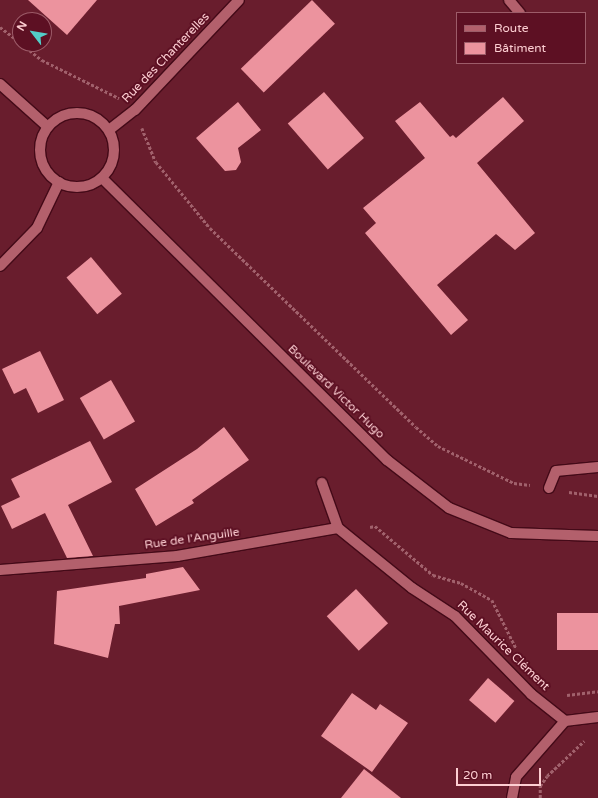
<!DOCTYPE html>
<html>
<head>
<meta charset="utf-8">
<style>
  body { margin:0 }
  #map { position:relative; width:598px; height:798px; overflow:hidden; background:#691d2d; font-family:"Varela Round",sans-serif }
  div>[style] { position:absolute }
  .building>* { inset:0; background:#ec939e; transform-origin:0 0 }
  .path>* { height:2.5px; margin-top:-1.25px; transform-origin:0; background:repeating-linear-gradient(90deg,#a1616c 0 3px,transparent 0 5px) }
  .roads { filter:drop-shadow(1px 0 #440a18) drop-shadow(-1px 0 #440a18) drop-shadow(0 1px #440a18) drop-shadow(0 -1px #440a18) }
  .service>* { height:10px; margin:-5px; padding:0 5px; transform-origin:5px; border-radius:5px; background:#b3606c }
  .minor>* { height:10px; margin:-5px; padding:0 5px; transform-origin:5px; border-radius:5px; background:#b3606c }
  .secondary>* { height:10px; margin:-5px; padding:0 5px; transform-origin:5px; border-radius:5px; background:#b3606c }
  .secondary>.ring { margin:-5px; padding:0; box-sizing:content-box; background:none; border:10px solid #b3606c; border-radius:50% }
  span { translate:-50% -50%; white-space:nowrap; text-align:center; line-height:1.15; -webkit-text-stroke:4px #5d1023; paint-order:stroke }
  .street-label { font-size:12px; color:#fdced2 }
  .legend { position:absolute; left:456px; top:12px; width:130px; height:52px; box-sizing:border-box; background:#5d1023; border:1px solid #9d5c69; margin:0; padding:5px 7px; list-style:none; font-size:12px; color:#fdced2 }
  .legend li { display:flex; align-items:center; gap:8px; height:20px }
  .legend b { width:20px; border:1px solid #9d5c69 }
  .north { position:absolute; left:12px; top:12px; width:40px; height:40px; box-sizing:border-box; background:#5d1023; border:1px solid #9d5c69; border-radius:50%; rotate:301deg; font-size:11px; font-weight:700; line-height:16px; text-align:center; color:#fdced2 }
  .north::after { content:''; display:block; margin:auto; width:14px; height:18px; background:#53cdc9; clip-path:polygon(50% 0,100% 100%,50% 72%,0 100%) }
  .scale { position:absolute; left:456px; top:768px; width:85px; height:18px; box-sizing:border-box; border:2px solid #fdced2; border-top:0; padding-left:5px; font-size:12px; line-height:14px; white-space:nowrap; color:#fdced2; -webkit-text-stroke:3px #5d1023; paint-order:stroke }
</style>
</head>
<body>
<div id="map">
  <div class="building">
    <div style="clip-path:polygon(28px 0,97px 0,67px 35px)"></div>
    <div style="left:312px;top:0;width:33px;height:99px;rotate:46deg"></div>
    <div style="left:324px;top:92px;width:61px;height:48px;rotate:49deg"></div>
    <div style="clip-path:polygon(503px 97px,524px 121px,477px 163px,535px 233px,515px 250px,496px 234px,437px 285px,468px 320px,451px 335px,365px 233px,376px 223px,363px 208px,425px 158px,395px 121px,420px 102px,450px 137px,453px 135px,456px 138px)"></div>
    <div style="clip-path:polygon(238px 102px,261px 130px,238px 148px,241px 162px,236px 170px,225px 171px,196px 138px)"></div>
    <div style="left:91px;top:257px;width:48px;height:32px;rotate:50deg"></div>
    <div style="clip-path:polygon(40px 351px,64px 400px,38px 413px,26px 388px,14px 394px,2px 369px)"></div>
    <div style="left:111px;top:380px;width:48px;height:36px;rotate:60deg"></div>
    <div style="clip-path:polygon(224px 427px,249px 460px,192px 500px,194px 503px,156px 526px,135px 489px,197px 449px)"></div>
    <div style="clip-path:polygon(90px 441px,112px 482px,68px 505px,93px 556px,67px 558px,45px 513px,12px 529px,1px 506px,20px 497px,11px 479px)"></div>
    <div style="clip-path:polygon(183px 567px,200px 590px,119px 606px,120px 624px,115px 624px,108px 658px,54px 644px,57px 591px,146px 578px,146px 574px)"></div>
    <div style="left:356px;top:589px;width:47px;height:40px;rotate:47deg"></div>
    <div style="left:598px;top:613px;width:37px;height:41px;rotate:90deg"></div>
    <div style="left:488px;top:678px;width:35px;height:29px;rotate:41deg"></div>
    <div style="clip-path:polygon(352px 693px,376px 710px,380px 704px,408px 723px,372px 772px,321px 736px)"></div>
    <div style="clip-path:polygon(364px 769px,401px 798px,341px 798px)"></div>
  </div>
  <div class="path">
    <div style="left:0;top:27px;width:25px;rotate:37deg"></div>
    <div style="left:22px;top:44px;width:26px;rotate:39deg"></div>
    <div style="left:42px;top:60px;width:86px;rotate:26.3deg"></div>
    <div style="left:142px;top:128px;width:37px;rotate:68deg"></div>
    <div style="left:156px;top:162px;width:85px;rotate:50.7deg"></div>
    <div style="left:210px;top:228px;width:286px;rotate:44deg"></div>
    <div style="left:416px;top:427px;width:29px;rotate:41deg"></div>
    <div style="left:438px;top:446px;width:85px;rotate:26deg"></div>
    <div style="left:514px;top:483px;width:16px;rotate:7deg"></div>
    <div style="left:569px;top:492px;width:29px;rotate:8deg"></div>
    <div style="left:370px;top:527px;width:5px;rotate:-11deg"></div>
    <div style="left:375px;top:526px;width:76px;rotate:40.2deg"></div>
    <div style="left:433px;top:575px;width:29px;rotate:16deg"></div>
    <div style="left:461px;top:583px;width:35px;rotate:29deg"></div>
    <div style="left:492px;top:600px;width:54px;rotate:63.4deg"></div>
    <div style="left:567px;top:695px;width:31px;rotate:-7deg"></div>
    <div style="left:540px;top:798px;width:12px;rotate:-90deg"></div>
    <div style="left:540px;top:786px;width:12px;rotate:-55deg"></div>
    <div style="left:547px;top:776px;width:51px;rotate:-43.4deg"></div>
  </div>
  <div class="roads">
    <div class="service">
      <div style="left:509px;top:0;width:17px;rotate:50deg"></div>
    </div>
    <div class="minor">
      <div style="left:109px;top:130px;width:33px;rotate:-38deg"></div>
      <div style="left:135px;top:110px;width:151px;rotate:-46.6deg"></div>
      <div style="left:0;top:266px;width:53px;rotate:-45.8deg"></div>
      <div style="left:37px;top:228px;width:51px;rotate:-64.4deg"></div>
      <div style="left:549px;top:488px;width:18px;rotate:-68deg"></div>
      <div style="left:556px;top:471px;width:42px;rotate:-5.4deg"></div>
      <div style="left:338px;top:528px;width:95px;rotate:39deg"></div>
      <div style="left:412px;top:588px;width:51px;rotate:33.1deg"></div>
      <div style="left:455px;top:616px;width:109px;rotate:45.7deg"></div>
      <div style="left:531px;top:694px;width:43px;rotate:38.5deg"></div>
      <div style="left:565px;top:721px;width:33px;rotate:-7deg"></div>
      <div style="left:0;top:570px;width:178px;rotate:-4.5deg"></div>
      <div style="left:177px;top:556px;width:163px;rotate:-9.9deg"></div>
      <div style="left:338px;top:528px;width:48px;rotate:-109.6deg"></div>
      <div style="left:512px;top:798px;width:21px;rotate:-79deg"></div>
      <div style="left:516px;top:777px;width:74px;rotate:-48.8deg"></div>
    </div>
    <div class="secondary">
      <div style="left:0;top:84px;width:64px;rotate:41.9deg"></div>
      <div class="ring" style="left:40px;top:113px;width:64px;height:64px"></div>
      <div style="left:102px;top:178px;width:401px;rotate:44.7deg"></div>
      <div style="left:387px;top:460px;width:78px;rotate:37.7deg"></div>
      <div style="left:449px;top:508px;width:67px;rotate:22deg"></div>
      <div style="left:511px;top:533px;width:87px;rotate:2deg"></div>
    </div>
  </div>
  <div class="street-label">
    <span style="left:166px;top:58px;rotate:-46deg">Rue des Chanterelles</span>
    <span style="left:336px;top:392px;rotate:44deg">Boulevard Victor Hugo</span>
    <span style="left:192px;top:539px;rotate:-8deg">Rue de l'Anguille</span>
    <span style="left:503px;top:646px;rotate:44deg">Rue Maurice Clément</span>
  </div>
  <ul class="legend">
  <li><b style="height:5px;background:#b3606c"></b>Route</li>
  <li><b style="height:11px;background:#ec939e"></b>Bâtiment</li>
  </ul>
  <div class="north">N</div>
  <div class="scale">20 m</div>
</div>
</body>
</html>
